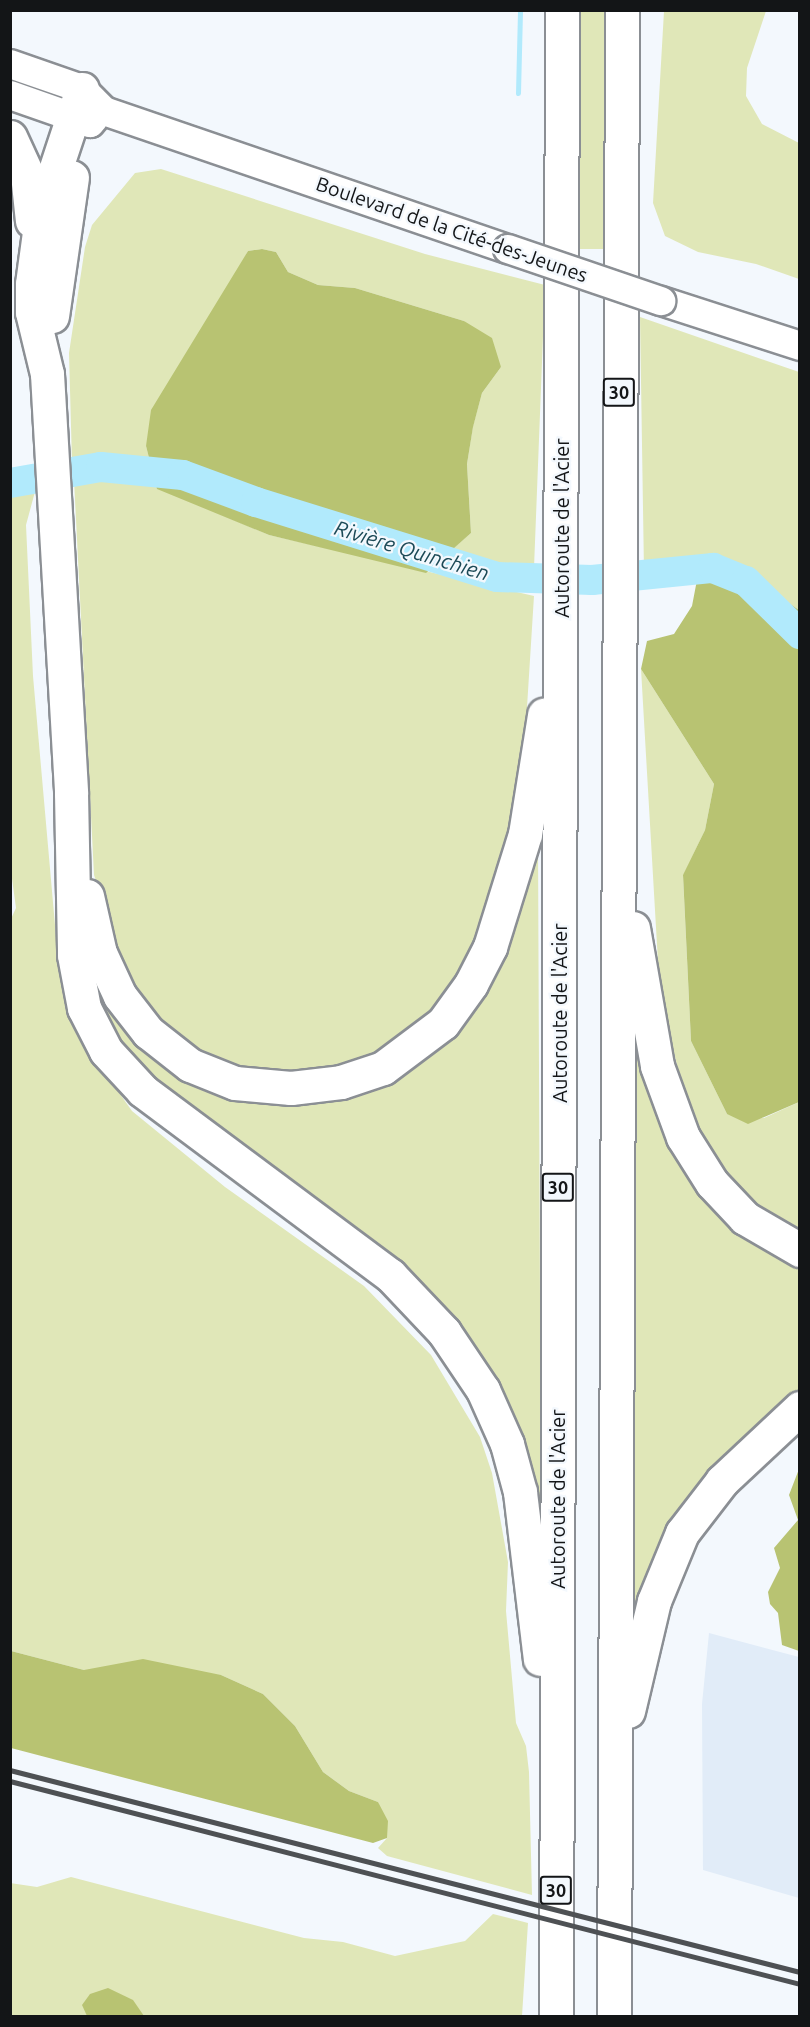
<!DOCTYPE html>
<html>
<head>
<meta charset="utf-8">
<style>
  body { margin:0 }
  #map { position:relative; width:810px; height:2027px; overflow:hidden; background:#f3f8fd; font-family:Ubuntu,sans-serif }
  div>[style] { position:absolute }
  .built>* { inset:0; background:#e1ecf8 }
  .green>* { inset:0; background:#e0e7b8; transform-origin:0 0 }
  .forest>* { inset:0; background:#b8c372 }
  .stream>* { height:5px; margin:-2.5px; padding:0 2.5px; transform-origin:2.5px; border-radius:2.5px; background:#b1eafc }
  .river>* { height:30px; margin:-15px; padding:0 15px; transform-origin:15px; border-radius:15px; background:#b1eafc }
  .roads { filter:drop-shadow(2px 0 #8b8f94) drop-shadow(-2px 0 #8b8f94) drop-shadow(0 2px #8b8f94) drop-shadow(0 -2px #8b8f94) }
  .major>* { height:28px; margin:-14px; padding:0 14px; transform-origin:14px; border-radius:14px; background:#fff }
  .highway>* { height:33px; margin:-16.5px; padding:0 16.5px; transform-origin:16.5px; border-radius:16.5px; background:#fff }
  .rail>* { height:4.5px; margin:-2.25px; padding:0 2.25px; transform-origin:2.25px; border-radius:2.25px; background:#4e5154 }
  .bridges { filter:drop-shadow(2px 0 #8b8f94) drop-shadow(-2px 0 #8b8f94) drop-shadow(0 2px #8b8f94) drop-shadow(0 -2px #8b8f94) }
  .major-bridge>* { height:28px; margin:-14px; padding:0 14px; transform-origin:14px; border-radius:14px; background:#fff }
  span { translate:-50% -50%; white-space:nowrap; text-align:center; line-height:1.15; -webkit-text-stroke:4.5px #f3f8fd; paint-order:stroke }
  .shield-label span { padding:2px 4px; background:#f3f8fd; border:2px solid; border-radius:4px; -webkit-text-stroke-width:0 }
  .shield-label { font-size:18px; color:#131517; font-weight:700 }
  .street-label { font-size:20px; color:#131517 }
  .water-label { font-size:21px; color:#1c4a57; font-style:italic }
  .frame { position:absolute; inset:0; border:12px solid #131517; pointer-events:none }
</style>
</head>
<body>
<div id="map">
  <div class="built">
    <div style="clip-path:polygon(709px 1633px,799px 1657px,799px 1898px,703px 1870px,702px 1704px)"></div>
  </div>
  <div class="green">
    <div style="left:575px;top:11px;width:33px;height:238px"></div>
    <div style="clip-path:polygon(664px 11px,766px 11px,747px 68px,746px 96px,762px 124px,799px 143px,799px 279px,756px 264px,698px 252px,665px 236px,653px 203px)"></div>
    <div style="clip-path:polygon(161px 169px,425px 254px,545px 285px,534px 568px,506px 569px,448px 553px,471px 533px,467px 464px,473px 426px,482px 393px,501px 367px,464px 321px,355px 288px,318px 285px,288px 272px,276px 252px,262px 249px,248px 251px,146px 446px,151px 465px,72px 463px,69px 353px,85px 247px,92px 225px,135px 173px)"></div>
    <div style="clip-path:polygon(640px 317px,799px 372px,799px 610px,741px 571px,702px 559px,644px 572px)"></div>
    <div style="clip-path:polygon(106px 472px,145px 482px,269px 535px,534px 596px,525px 739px,512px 834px,489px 914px,437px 1008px,389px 1052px,334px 1073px,227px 1070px,173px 1039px,127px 978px,94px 875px,74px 480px)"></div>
    <div style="clip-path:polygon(36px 488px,26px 525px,33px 676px,58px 959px,69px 997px,98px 1063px,132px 1111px,225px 1187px,364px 1286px,431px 1355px,480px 1437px,492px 1473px,508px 1562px,506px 1611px,516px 1723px,526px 1746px,529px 1772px,532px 1895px,387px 1856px,378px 1848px,387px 1838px,378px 1802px,349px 1791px,323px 1772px,295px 1726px,263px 1694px,221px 1675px,84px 1670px,11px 1651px,10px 921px,16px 908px,10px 864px,10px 491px)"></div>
    <div style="clip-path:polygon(641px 669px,714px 784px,705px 830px,683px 876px,691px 1041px,727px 1114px,764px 1118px,799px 1102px,799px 1238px,737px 1193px,693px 1130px,671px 1041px,658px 962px)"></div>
    <div style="clip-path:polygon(538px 840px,541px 1527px,536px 1527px,479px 1359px,151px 1084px,99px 1018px,92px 959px,111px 999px,280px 1102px,343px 1097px,405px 1071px)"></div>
    <div style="clip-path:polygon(636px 1039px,656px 1095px,799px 1263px,800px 1395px,641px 1610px,634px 1611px)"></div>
    <div style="clip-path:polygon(71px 1877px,304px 1938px,343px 1942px,395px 1956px,465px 1941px,493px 1914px,528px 1923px,522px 2016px,11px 2016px,10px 1883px,37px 1887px)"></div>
  </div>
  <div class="forest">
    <div style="clip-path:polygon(262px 249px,276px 252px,288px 272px,318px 285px,355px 288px,464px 321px,492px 338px,501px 367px,482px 393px,473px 427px,467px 464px,471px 533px,426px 573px,269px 535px,157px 489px,146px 446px,151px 410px,248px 251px)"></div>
    <div style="clip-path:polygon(701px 559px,741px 571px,799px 610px,799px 1102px,748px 1124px,727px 1114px,691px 1041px,683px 875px,705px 830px,714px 784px,641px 669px,647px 641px,674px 634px,692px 606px)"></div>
    <div style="clip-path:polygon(799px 1469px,799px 1651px,782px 1645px,778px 1613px,770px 1604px,768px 1592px,780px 1568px,774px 1548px,798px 1520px,789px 1495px)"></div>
    <div style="clip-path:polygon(11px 1651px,84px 1670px,143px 1659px,221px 1675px,263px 1694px,295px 1726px,323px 1772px,349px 1791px,378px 1802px,388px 1821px,387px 1838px,373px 1843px,11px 1748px)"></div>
    <div style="clip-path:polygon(108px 1988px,133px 2000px,144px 2016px,87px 2016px,82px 2005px,90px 1994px)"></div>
  </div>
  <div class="stream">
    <div style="left:518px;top:93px;width:83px;rotate:-88.6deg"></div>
  </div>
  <div class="river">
    <div style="left:10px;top:483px;width:92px;rotate:-10deg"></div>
    <div style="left:101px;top:467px;width:82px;rotate:5.6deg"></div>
    <div style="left:183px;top:475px;width:78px;rotate:20.3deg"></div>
    <div style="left:256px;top:502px;width:252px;rotate:17.3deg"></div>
    <div style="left:497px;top:577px;width:95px;rotate:1.8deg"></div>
    <div style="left:592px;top:580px;width:122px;rotate:-5.7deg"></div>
    <div style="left:713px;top:568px;width:35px;rotate:22deg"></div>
    <div style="left:746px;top:581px;width:76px;rotate:44.5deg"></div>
  </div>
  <div class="roads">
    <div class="major">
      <div style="left:10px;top:64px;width:76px;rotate:19.1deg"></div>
      <div style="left:82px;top:89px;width:31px;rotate:45deg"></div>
      <div style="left:104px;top:111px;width:427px;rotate:18.9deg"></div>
      <div style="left:10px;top:95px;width:85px;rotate:19.3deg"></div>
      <div style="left:90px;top:123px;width:4px;rotate:-45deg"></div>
      <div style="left:661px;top:301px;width:146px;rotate:17.9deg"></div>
    </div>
    <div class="highway">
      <div style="left:82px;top:89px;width:127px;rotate:108.3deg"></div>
      <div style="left:42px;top:210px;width:75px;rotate:97.7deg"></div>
      <div style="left:32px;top:284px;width:28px;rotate:90deg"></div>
      <div style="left:32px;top:312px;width:64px;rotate:76.4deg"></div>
      <div style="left:47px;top:374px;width:420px;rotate:86.7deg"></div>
      <div style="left:71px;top:793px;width:162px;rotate:88.9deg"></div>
      <div style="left:74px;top:955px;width:54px;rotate:79.3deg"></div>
      <div style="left:84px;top:1008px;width:48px;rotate:62.9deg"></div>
      <div style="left:106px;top:1051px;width:54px;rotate:47.2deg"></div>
      <div style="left:143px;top:1091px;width:308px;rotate:36.7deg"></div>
      <div style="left:390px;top:1275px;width:79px;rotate:46.5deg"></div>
      <div style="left:444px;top:1332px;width:70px;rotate:56.1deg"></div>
      <div style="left:483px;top:1390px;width:59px;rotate:66deg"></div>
      <div style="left:507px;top:1444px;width:50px;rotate:74.8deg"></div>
      <div style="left:520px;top:1492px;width:168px;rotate:83.2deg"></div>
      <div style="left:10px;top:137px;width:41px;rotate:65.3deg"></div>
      <div style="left:27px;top:174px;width:47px;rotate:83.9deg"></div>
      <div style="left:52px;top:316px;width:140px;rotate:-81.8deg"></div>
      <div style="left:87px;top:896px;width:58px;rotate:77.2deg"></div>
      <div style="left:100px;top:953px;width:47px;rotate:65.1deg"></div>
      <div style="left:120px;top:996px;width:46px;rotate:52.1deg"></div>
      <div style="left:148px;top:1032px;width:53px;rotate:38.2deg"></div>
      <div style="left:190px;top:1065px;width:48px;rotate:21.8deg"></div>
      <div style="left:235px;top:1083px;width:56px;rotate:5.1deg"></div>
      <div style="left:291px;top:1088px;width:50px;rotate:-6.8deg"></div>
      <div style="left:341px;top:1082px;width:44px;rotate:-18.4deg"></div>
      <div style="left:383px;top:1068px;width:75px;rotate:-36.9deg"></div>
      <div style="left:443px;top:1023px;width:48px;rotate:-54.3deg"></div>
      <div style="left:471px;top:984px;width:42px;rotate:-62.8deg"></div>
      <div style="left:490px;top:947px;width:118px;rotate:-72.8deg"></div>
      <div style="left:525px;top:834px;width:121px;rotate:-80.9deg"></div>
      <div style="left:633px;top:928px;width:140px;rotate:80.1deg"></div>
      <div style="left:657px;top:1066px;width:76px;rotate:69.9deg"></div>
      <div style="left:683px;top:1137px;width:54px;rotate:57.8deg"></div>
      <div style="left:712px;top:1183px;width:48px;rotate:46.7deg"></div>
      <div style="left:745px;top:1218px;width:64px;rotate:30.2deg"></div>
      <div style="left:628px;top:1711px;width:113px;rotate:-76.7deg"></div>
      <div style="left:654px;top:1601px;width:74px;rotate:-67.6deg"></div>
      <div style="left:682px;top:1533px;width:66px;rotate:-52.4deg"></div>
      <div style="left:722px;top:1481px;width:107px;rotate:-43.1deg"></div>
      <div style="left:556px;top:2016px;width:2006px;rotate:-89.83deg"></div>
      <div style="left:614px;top:2016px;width:2006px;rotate:-89.77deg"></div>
    </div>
  </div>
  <div class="rail">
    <div style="left:10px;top:1770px;width:815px;rotate:14.34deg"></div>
    <div style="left:10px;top:1781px;width:816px;rotate:14.41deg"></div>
  </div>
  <div class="bridges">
    <div class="major-bridge">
      <div style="left:508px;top:249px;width:162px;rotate:18.8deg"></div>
    </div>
  </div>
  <div class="shield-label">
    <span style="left:619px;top:392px">30</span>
    <span style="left:558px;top:1187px">30</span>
    <span style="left:556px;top:1890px">30</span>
  </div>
  <div class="street-label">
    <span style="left:452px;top:229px;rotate:19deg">Boulevard de la Cité-des-Jeunes</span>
    <span style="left:561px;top:528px;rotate:-90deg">Autoroute de l'Acier</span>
    <span style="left:559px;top:1013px;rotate:-90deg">Autoroute de l'Acier</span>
    <span style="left:557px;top:1499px;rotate:-90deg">Autoroute de l'Acier</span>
  </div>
  <div class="water-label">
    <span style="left:412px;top:550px;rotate:17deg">Rivière Quinchien</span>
  </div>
  <div class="frame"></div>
</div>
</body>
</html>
